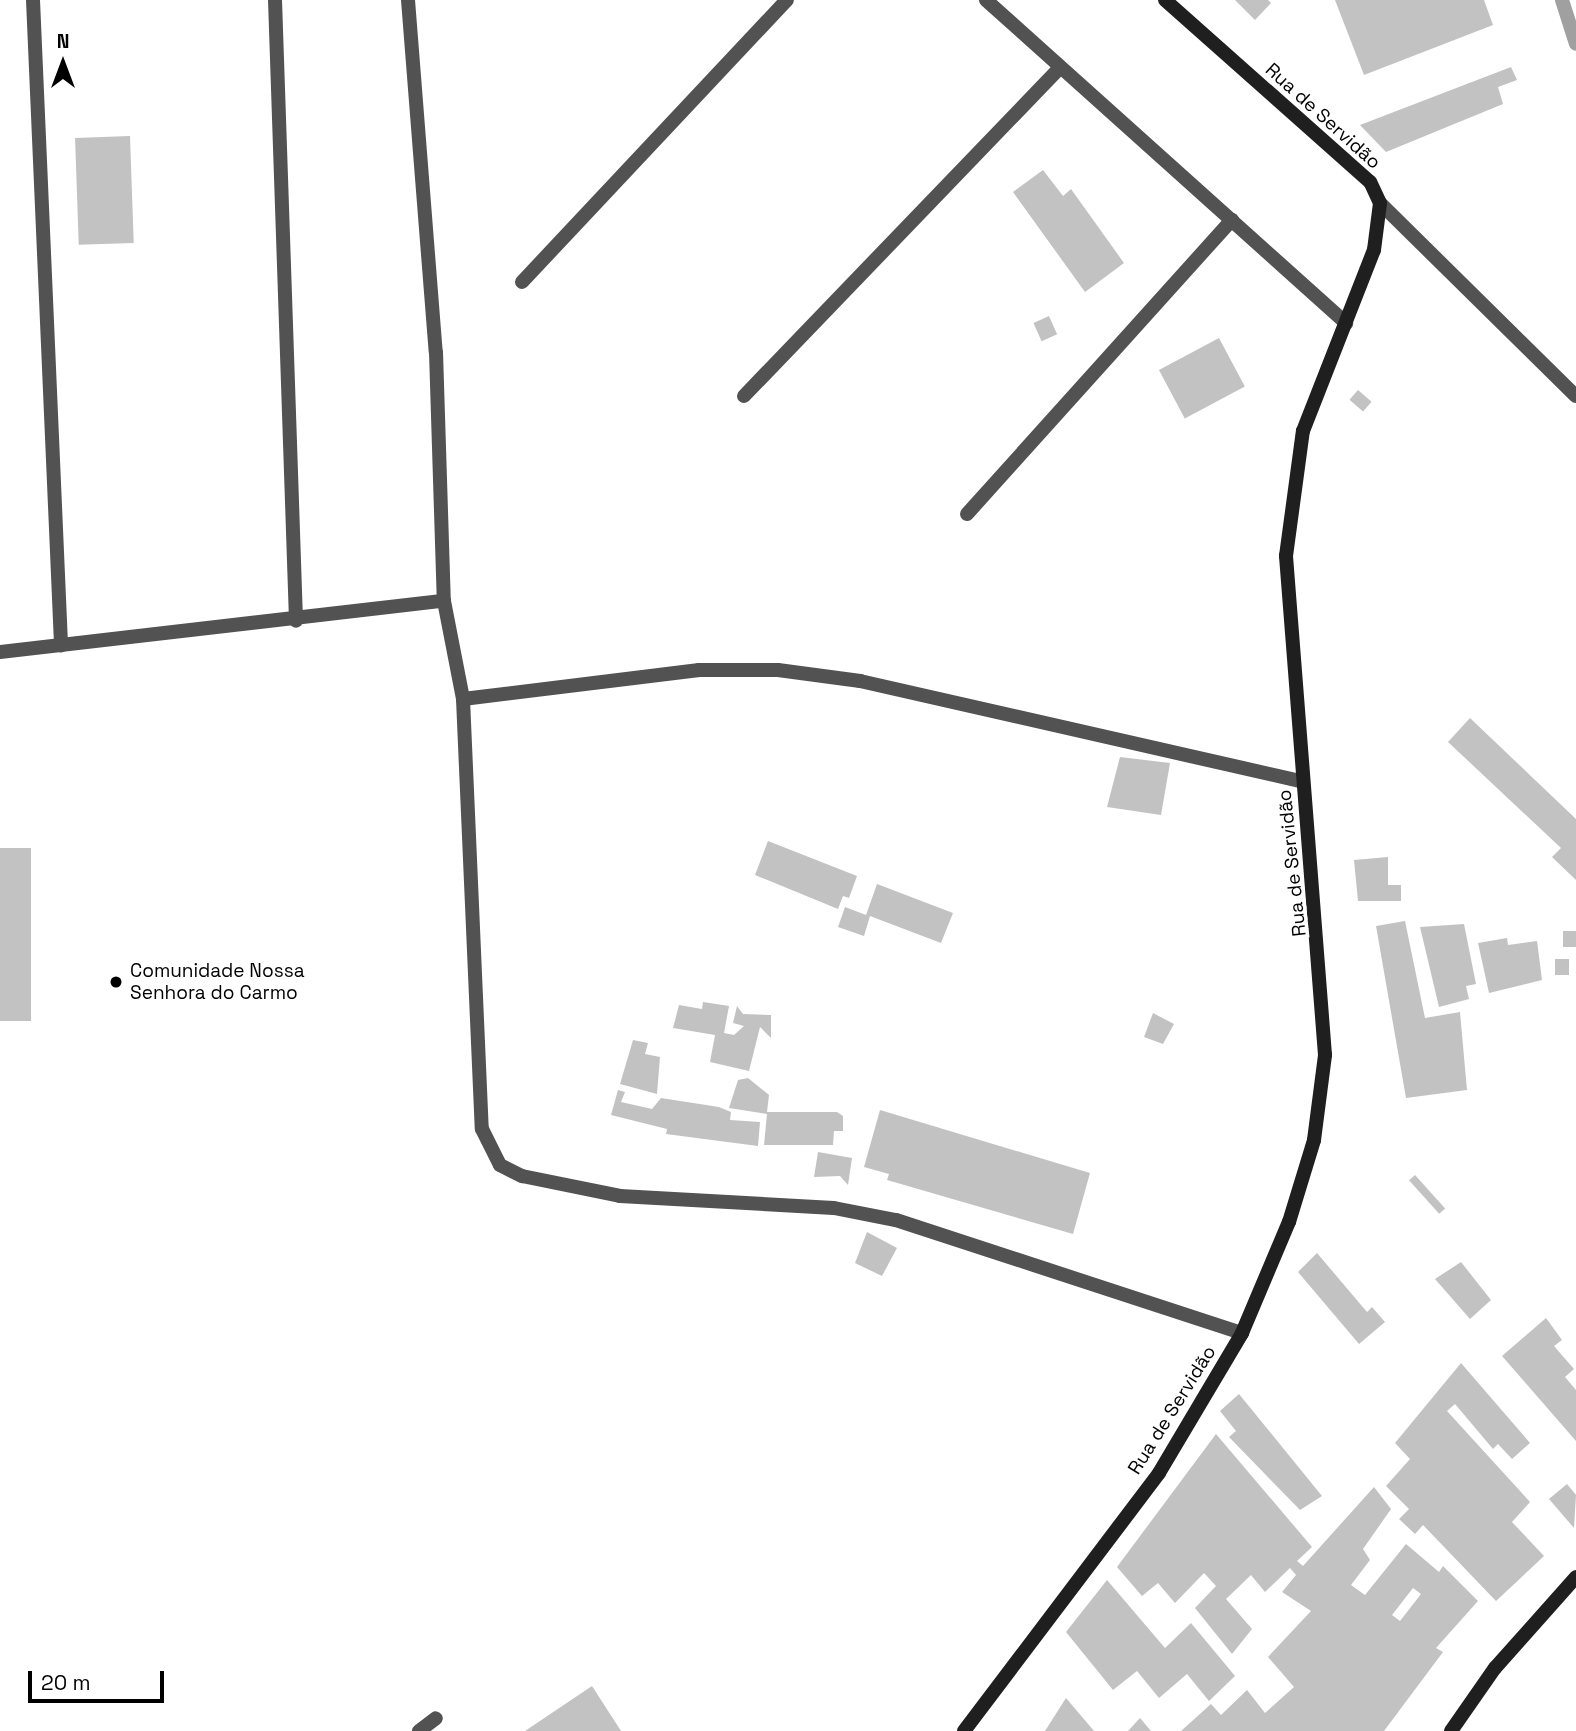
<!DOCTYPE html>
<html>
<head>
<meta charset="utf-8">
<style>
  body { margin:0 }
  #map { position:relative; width:1576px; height:1731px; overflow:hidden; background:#fff; font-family:"Space Grotesk",sans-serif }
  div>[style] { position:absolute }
  .stream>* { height:14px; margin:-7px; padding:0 7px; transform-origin:7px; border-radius:7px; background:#a0a0a0 }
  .building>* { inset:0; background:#c2c2c2; transform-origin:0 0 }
  .lane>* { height:14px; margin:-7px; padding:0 7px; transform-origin:7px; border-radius:7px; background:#525252 }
  .street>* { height:14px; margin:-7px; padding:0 7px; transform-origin:7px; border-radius:7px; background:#525252 }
  .secondary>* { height:14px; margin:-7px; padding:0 7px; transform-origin:7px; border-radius:7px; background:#1f1f1f }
  .dots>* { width:19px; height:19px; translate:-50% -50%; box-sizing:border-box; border:4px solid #fff; border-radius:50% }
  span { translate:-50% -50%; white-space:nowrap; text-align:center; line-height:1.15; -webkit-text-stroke:7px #fff; paint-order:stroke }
  .street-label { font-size:19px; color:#000 }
  .poi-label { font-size:19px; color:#000 }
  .left { translate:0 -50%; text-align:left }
  .north { position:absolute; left:28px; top:28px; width:70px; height:70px; -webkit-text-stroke:5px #fff; paint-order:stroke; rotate:0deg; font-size:19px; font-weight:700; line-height:28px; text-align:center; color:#000 }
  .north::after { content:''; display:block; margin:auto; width:24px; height:32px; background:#000; clip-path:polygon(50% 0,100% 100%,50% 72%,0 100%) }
  .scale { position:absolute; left:28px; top:1671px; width:136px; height:32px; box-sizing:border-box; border:4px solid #000; border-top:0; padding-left:9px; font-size:21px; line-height:24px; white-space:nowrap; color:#000; -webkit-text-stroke:5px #fff; paint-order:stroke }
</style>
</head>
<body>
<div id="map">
  <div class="stream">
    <div style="left:1562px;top:0;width:46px;rotate:72.3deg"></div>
  </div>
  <div class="building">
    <div style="clip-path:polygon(1235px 0,1268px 0,1271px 3px,1255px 20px)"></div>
    <div style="clip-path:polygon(1335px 0,1484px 0,1493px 25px,1364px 75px)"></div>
    <div style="clip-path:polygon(1511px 67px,1517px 80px,1498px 87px,1503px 104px,1386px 152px,1360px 125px)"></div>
    <div style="left:130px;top:136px;width:107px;height:55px;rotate:88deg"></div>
    <div style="clip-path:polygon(1043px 170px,1063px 196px,1071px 189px,1124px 263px,1085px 292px,1013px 192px)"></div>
    <div style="left:1049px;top:316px;width:20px;height:17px;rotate:66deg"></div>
    <div style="left:1219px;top:338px;width:55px;height:68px;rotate:62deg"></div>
    <div style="left:1358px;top:390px;width:18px;height:13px;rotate:41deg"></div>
    <div style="clip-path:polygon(1470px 718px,1576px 819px,1576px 880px,1552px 857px,1561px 848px,1448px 742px)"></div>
    <div style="clip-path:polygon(1120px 757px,1170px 763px,1161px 815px,1107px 807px)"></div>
    <div style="clip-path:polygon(768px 841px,857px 876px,849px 898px,843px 896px,838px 909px,755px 875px)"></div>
    <div style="left:0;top:848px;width:31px;height:173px"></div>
    <div style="clip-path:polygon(1388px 857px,1388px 885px,1401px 885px,1401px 901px,1358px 901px,1354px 860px)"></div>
    <div style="clip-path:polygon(877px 884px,953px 913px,941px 943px,870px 916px,864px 936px,838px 927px,845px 907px,866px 915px)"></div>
    <div style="clip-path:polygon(1405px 921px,1425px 1018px,1460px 1012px,1467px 1090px,1406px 1098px,1376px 926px)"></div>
    <div style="clip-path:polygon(1464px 924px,1476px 984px,1466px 986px,1469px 999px,1439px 1007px,1420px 927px)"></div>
    <div style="left:1576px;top:931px;width:16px;height:13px;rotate:90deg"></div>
    <div style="clip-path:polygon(1507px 938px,1508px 945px,1537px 941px,1542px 980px,1489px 993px,1478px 943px)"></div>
    <div style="left:1555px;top:959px;width:14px;height:16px"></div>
    <div style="clip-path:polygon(703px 1002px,729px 1006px,724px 1033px,734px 1035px,744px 1026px,733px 1023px,737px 1006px,743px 1014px,771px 1015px,771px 1038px,760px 1027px,749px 1071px,710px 1062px,715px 1035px,673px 1028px,679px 1005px,702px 1009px)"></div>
    <div style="clip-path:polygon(1153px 1013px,1174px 1024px,1163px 1044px,1144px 1037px)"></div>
    <div style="clip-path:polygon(633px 1040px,648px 1043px,645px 1054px,660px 1057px,657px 1094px,620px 1084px)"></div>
    <div style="clip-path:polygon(748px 1078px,769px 1095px,767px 1112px,837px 1112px,843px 1116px,843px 1131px,834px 1131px,833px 1145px,764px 1145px,767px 1114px,729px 1108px,738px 1080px)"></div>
    <div style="clip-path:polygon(618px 1090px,625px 1092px,621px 1102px,652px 1109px,661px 1098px,719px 1107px,731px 1112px,730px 1120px,760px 1122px,758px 1146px,666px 1134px,667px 1129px,611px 1115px)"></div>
    <div style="clip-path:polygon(880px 1110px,1090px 1173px,1073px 1234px,887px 1180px,889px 1174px,864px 1167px)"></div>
    <div style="clip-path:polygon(818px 1152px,852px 1158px,848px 1185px,840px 1176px,814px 1177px)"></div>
    <div style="left:1415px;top:1175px;width:45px;height:8px;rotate:48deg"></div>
    <div style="clip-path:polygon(867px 1232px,897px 1248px,882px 1276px,855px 1263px)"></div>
    <div style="clip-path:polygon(1317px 1253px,1367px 1312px,1372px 1307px,1385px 1322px,1359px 1344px,1298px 1272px)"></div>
    <div style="clip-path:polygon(1461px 1262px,1491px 1300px,1470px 1319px,1435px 1279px)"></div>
    <div style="clip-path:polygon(1546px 1318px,1562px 1340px,1554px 1346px,1574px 1369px,1565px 1377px,1576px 1390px,1576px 1441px,1502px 1356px)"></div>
    <div style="clip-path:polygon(1461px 1363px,1530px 1443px,1512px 1459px,1498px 1444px,1493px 1449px,1455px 1404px,1447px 1411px,1530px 1502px,1512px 1522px,1544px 1556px,1496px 1601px,1423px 1525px,1415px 1534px,1399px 1519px,1409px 1509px,1386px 1486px,1410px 1459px,1395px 1443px)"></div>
    <div style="clip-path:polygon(1239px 1394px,1322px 1496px,1300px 1510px,1229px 1437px,1236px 1431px,1220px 1411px)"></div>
    <div style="clip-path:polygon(evenodd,1216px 1434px,1312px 1547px,1297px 1561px,1303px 1566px,1374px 1487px,1391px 1509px,1363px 1549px,1370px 1560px,1351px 1585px,1365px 1595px,1406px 1544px,1439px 1572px,1443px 1566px,1478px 1601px,1436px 1648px,1443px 1652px,1384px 1731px,1181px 1731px,1211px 1704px,1221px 1715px,1247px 1690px,1265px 1713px,1294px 1687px,1268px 1657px,1311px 1611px,1282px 1592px,1296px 1575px,1290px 1568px,1265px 1592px,1251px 1575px,1226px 1599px,1252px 1629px,1232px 1654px,1195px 1608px,1216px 1586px,1204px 1573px,1175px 1603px,1158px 1583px,1142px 1596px,1117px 1567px,1216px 1434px,1413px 1588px,1421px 1594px,1400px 1621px,1392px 1615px,1413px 1588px)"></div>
    <div style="clip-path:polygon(1567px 1484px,1576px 1495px,1574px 1528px,1549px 1499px)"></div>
    <div style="clip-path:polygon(1107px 1580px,1165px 1648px,1191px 1623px,1235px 1676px,1209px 1701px,1187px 1674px,1159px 1698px,1137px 1671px,1113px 1690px,1066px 1632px)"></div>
    <div style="clip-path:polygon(592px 1686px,621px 1731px,525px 1731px)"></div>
    <div style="clip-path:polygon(1066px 1698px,1094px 1731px,1045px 1731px)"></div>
    <div style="clip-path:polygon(1140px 1718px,1151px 1731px,1128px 1731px)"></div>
  </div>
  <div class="lane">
    <div style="left:408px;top:0;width:353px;rotate:85.5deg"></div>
    <div style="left:419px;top:1731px;width:21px;rotate:-37deg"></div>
  </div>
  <div class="street">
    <div style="left:33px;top:0;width:646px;rotate:87.51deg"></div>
    <div style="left:275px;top:0;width:621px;rotate:88.06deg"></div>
    <div style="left:986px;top:0;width:484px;rotate:41.9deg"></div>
    <div style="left:1380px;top:203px;width:275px;rotate:44.6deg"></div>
    <div style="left:522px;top:282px;width:387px;rotate:-46.8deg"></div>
    <div style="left:436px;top:352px;width:249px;rotate:88.2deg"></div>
    <div style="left:744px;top:396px;width:455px;rotate:-46.1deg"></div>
    <div style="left:967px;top:514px;width:396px;rotate:-48deg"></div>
    <div style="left:0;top:652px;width:447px;rotate:-6.6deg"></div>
    <div style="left:444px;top:601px;width:100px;rotate:79deg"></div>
    <div style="left:463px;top:699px;width:430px;rotate:87.5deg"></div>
    <div style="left:482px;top:1129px;width:40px;rotate:63.4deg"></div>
    <div style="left:500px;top:1165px;width:25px;rotate:27deg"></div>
    <div style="left:522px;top:1176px;width:100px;rotate:11.5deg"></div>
    <div style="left:620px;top:1196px;width:214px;rotate:3.2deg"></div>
    <div style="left:834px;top:1208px;width:63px;rotate:11deg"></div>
    <div style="left:896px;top:1220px;width:364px;rotate:18.1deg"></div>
    <div style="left:463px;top:699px;width:238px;rotate:-7deg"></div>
    <div style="left:699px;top:670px;width:79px"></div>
    <div style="left:778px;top:670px;width:83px;rotate:7.6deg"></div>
    <div style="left:860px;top:681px;width:454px;rotate:12.8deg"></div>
  </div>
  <div class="secondary">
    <div style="left:964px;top:1731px;width:323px;rotate:-52.9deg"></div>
    <div style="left:1159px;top:1473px;width:163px;rotate:-59.3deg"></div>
    <div style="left:1242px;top:1333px;width:121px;rotate:-67.1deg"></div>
    <div style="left:1289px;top:1222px;width:86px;rotate:-73deg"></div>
    <div style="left:1314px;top:1140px;width:86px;rotate:-82.6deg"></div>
    <div style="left:1325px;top:1055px;width:501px;rotate:-94.47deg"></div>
    <div style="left:1286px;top:556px;width:126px;rotate:-82.3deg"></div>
    <div style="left:1303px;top:431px;width:194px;rotate:-68.6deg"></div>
    <div style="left:1374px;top:250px;width:47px;rotate:-82.7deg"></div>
    <div style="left:1380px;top:203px;width:23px;rotate:-115deg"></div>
    <div style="left:1370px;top:182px;width:274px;rotate:-138.4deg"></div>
    <div style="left:1451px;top:1731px;width:77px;rotate:-55.1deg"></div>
    <div style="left:1495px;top:1668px;width:122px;rotate:-48.3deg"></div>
  </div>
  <div class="dots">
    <div style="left:116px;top:982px;background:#000"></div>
  </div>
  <div class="street-label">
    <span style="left:1323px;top:116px;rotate:42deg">Rua de Servidão</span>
    <span style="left:1292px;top:863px;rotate:-96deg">Rua de Servidão</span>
    <span style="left:1172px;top:1410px;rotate:-58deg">Rua de Servidão</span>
  </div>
  <div class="poi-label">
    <span class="left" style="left:130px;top:982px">Comunidade Nossa<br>Senhora do Carmo</span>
  </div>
  <div class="north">N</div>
  <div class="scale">20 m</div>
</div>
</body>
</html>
